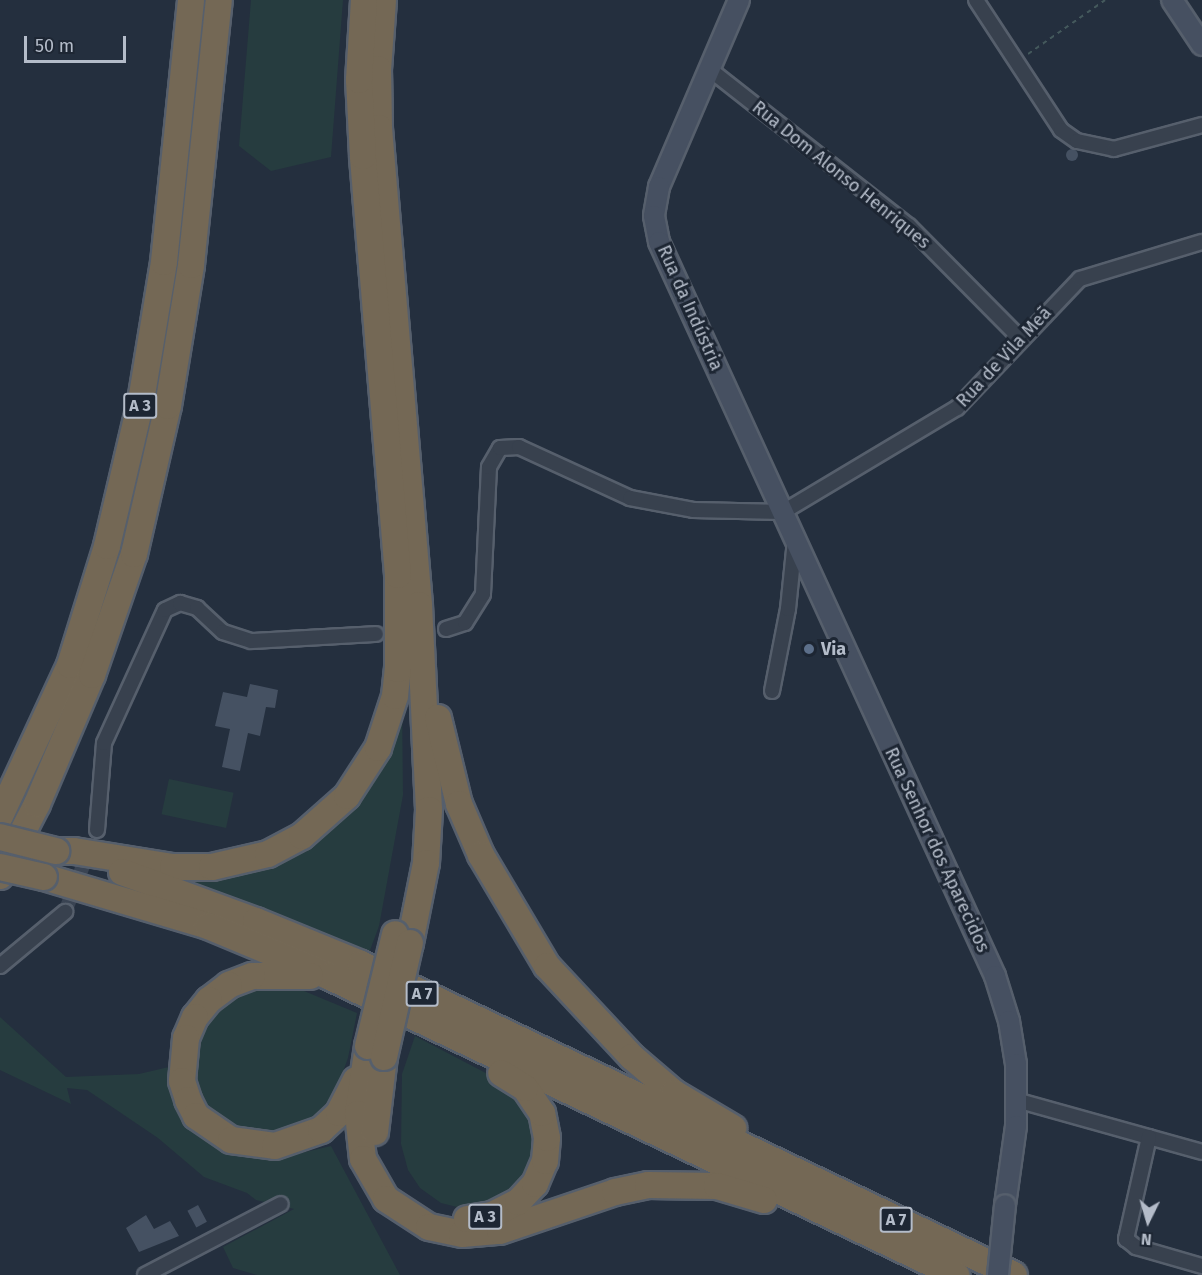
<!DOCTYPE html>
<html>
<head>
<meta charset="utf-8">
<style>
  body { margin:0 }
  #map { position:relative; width:1202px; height:1275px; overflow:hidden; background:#242f3e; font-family:"Fira Sans",sans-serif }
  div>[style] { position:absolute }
  .green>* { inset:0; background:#263c3f; transform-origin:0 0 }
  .building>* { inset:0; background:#455162; transform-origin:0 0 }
  .round { border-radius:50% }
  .street-tunnel>* { height:14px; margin-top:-7px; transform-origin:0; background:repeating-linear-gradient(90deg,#3a4453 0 14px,transparent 0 21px) }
  .path>* { height:2px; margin-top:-1px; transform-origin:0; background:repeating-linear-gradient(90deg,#44595c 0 4.5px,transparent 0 9px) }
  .roads { filter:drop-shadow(2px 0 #565f6c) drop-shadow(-2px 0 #565f6c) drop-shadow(0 2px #565f6c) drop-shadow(0 -2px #565f6c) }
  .street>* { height:14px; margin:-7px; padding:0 7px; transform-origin:7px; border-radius:7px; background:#38414e }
  .secondary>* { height:20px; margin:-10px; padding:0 10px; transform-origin:10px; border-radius:10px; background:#465061 }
  .highway>* { height:26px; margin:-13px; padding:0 13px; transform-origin:13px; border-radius:13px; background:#746855 }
  .bridges { filter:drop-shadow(2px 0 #565f6c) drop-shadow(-2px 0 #565f6c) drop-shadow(0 2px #565f6c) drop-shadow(0 -2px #565f6c) }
  .secondary-bridge>* { height:20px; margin:-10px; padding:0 10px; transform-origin:10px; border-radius:10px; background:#465061 }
  .highway-bridge>* { height:26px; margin:-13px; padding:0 13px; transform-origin:13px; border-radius:13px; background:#746855 }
  .dots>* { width:16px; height:16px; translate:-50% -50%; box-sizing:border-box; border:3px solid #1d2633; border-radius:50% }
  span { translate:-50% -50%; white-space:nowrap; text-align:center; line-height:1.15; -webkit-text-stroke:6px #1d2633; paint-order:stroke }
  .shield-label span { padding:2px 4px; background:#1d2633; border:2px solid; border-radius:4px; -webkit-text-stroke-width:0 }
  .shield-label { font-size:16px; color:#b4bcc9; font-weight:700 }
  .street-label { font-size:18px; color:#b4bcc9 }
  .poi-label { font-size:18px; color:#b4bcc9; font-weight:700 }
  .left { translate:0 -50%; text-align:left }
  .north { position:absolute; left:1118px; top:1191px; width:60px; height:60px; -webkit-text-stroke:4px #1d2633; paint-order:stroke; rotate:185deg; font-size:16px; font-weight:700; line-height:24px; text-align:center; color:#b4bcc9 }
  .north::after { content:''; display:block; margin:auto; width:21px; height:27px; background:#b4bcc9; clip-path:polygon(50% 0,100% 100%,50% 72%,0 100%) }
  .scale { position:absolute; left:24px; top:36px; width:102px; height:27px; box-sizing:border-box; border:3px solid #b4bcc9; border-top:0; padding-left:8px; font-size:18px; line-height:21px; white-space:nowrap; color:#b4bcc9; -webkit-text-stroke:4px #1d2633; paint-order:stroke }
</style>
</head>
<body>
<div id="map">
  <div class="green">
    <div style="clip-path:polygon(251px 0,343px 0,331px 157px,271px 171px,239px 146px)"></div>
    <div style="clip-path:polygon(402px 698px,403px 795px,379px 926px,369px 953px,185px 879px,296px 851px,328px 830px,364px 793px)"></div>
    <div style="left:169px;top:779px;width:66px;height:36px;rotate:12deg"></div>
    <div style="clip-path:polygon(251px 986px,292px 986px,357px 1013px,348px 1058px,337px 1088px,323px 1111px,309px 1124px,264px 1136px,241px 1132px,216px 1118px,200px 1100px,192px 1082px,197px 1035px,211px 1013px)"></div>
    <div style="clip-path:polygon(0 1017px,66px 1077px,139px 1074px,173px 1066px,189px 1115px,254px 1153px,288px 1156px,331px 1146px,400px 1275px,257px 1275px,233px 1268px,223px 1247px,294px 1209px,256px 1200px,247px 1193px,204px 1177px,158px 1138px,87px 1090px,67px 1088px,71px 1104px,0 1070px)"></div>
    <div style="clip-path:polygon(415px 1036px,503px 1082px,521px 1097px,530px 1115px,533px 1154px,527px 1171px,512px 1192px,490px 1204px,465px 1209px,441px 1203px,420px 1188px,408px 1170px,401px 1144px,402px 1074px)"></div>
  </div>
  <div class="building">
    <div class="round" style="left:1066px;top:149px;width:12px;height:12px"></div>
    <div style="clip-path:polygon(250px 684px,278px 690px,275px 708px,266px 707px,260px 736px,248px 733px,240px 771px,222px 767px,230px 729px,215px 726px,223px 692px,247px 697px)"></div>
    <div style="left:198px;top:1205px;width:19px;height:12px;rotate:62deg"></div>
    <div style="clip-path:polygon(146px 1215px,154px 1229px,170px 1221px,179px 1236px,139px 1252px,126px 1228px)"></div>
  </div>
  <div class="street-tunnel">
    <div style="left:376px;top:634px;width:70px;rotate:-4.1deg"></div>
    <div style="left:65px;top:912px;width:88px;rotate:-68.7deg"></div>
  </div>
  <div class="path">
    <div style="left:1028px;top:54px;width:94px;rotate:-35deg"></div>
  </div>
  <div class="roads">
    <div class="street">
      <div style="left:976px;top:0;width:155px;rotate:56.8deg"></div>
      <div style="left:1061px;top:130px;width:19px;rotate:35deg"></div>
      <div style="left:1077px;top:141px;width:38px;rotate:12deg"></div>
      <div style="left:1114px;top:149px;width:91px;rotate:-15.3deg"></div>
      <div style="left:708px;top:68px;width:256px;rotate:38.2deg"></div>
      <div style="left:909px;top:226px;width:158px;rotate:45.3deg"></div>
      <div style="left:446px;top:629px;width:20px;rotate:-18deg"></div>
      <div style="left:465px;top:623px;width:34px;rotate:-58deg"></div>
      <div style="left:483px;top:594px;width:127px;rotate:-87.3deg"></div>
      <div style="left:489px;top:467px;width:22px;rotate:-60deg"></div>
      <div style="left:500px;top:448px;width:19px;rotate:-3deg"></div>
      <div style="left:519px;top:447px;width:122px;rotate:24.7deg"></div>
      <div style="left:630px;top:498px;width:64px;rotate:10.8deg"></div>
      <div style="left:693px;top:510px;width:90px;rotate:1.3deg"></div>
      <div style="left:783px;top:512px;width:203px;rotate:-30.9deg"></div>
      <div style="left:957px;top:408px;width:178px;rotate:-46.4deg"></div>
      <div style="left:1080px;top:279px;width:127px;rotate:-16.9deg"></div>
      <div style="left:772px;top:691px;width:84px;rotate:-79deg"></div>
      <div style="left:788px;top:609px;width:69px;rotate:-84.2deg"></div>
      <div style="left:97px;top:830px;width:87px;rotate:-85.4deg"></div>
      <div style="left:104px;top:743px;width:146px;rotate:-65.4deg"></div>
      <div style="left:165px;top:610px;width:17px;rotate:-25deg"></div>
      <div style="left:180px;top:603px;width:18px;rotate:16deg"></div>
      <div style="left:197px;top:608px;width:35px;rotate:43deg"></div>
      <div style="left:223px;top:632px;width:29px;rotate:18deg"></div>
      <div style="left:251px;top:641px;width:125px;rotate:-3.2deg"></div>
      <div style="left:0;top:966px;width:85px;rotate:-39.7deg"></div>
      <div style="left:1016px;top:1100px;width:193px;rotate:15.6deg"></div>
      <div style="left:1149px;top:1137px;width:105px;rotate:102.7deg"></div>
      <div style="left:1126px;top:1239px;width:13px;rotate:39deg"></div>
      <div style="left:1136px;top:1247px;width:69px;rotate:16.1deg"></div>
      <div style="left:145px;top:1275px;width:153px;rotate:-27.6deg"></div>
    </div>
    <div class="secondary">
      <div style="left:739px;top:0;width:203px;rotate:113.2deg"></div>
      <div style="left:659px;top:187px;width:29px;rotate:100deg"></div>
      <div style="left:654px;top:216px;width:26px;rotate:79deg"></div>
      <div style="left:659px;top:242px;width:807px;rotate:65.4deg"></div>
      <div style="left:995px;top:976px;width:47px;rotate:72.7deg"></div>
      <div style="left:1009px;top:1021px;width:44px;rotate:80.8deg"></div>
      <div style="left:1016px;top:1064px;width:62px;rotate:90deg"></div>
      <div style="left:1016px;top:1126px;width:80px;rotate:97.9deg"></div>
      <div style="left:1172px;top:0;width:54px;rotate:56.3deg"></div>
    </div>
    <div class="highway">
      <div style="left:383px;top:0;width:69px;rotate:94.1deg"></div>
      <div style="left:378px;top:69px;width:59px;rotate:89deg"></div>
      <div style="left:379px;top:128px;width:479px;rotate:85.2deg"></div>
      <div style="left:419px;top:605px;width:205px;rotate:87.2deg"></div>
      <div style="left:429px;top:810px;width:53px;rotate:93.2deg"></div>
      <div style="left:426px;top:863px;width:82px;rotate:101.3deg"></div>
      <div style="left:438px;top:718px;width:89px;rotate:76.3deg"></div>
      <div style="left:459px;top:804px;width:56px;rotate:66.7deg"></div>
      <div style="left:481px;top:855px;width:129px;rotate:59.3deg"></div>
      <div style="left:547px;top:966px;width:125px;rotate:47deg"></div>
      <div style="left:632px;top:1057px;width:55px;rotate:40.6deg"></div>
      <div style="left:674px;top:1093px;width:69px;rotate:30.7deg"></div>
      <div style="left:0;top:816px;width:166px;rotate:-65.1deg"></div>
      <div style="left:70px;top:665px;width:125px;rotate:-72.7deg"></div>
      <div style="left:107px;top:546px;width:149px;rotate:-76.8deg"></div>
      <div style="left:141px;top:401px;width:141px;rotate:-80.6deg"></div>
      <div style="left:164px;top:262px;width:263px;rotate:-84.1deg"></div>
      <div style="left:56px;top:851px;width:18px"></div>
      <div style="left:74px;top:851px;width:100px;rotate:9.2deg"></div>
      <div style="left:173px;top:867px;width:39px"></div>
      <div style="left:212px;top:867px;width:57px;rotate:-13.1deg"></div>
      <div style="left:268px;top:854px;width:38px;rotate:-28deg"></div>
      <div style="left:302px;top:836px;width:60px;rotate:-41.6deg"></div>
      <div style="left:347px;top:796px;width:57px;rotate:-57.1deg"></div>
      <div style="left:378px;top:748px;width:55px;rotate:-71.9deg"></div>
      <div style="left:395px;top:696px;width:27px;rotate:-84deg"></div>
      <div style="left:398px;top:669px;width:94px;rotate:-90deg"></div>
      <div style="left:398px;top:575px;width:420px;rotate:-94.8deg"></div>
      <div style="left:363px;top:156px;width:76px;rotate:-93deg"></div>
      <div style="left:359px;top:80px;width:80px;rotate:-86.4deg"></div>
      <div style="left:122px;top:872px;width:143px;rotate:20.1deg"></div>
      <div style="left:256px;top:921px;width:113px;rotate:22.3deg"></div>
      <div style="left:361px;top:964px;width:723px;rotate:25.47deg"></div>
      <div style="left:0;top:876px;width:81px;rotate:-62.8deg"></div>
      <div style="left:37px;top:804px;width:140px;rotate:-66.9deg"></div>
      <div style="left:92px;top:675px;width:128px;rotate:-70.9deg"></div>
      <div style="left:134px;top:554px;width:152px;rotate:-77.1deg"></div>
      <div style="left:168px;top:406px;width:143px;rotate:-80.7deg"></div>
      <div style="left:191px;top:265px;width:266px;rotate:-84deg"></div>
      <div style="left:44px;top:877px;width:171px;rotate:16.6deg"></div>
      <div style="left:208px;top:926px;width:130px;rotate:22.6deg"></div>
      <div style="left:328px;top:976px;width:696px;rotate:25.46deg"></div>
      <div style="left:310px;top:976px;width:58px;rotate:180deg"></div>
      <div style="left:252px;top:976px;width:25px;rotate:159deg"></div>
      <div style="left:229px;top:985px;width:25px;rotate:143deg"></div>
      <div style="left:209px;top:1000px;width:22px;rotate:129deg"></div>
      <div style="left:195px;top:1017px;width:23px;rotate:113deg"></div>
      <div style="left:186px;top:1038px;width:43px;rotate:95.3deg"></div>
      <div style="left:182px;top:1081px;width:20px;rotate:72deg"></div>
      <div style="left:188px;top:1100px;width:18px;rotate:63deg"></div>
      <div style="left:196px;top:1116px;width:42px;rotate:34.4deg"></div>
      <div style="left:231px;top:1140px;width:44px;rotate:7.8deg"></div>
      <div style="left:275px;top:1146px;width:49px;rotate:-19.2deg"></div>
      <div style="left:321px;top:1130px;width:25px;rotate:-43deg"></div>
      <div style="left:339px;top:1113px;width:37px;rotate:-63deg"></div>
      <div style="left:368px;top:1046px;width:69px;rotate:98.4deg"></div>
      <div style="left:358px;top:1114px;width:45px;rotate:83.7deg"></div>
      <div style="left:363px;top:1159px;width:46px;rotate:60.1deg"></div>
      <div style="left:386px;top:1199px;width:51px;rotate:33.1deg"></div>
      <div style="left:429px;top:1227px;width:34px;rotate:12deg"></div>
      <div style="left:462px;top:1234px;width:38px;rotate:-5deg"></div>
      <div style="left:500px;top:1231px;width:121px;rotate:-18.7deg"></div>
      <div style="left:615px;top:1192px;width:34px;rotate:-12deg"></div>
      <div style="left:648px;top:1185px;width:69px;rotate:0.8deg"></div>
      <div style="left:717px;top:1186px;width:49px;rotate:16.6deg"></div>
      <div style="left:375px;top:1132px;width:76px;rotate:-83.2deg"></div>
      <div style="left:467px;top:1219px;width:25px;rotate:-9deg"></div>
      <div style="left:492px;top:1215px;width:29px;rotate:-27deg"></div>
      <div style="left:518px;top:1202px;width:25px;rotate:-47deg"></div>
      <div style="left:535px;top:1184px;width:25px;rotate:-67deg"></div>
      <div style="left:545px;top:1161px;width:23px;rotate:-85deg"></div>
      <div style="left:547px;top:1138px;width:25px;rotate:-101deg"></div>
      <div style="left:542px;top:1113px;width:30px;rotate:-124deg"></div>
      <div style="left:525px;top:1088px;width:28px;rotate:-148deg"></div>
    </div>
  </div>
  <div class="bridges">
    <div class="secondary-bridge">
      <div style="left:998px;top:1275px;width:70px;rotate:-84.3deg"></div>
    </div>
    <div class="highway-bridge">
      <div style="left:0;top:837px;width:58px;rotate:14deg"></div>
      <div style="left:0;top:867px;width:45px;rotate:12.8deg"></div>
      <div style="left:368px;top:1046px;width:115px;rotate:-76.4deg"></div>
      <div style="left:384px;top:1057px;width:117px;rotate:-77.2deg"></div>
    </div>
  </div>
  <div class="dots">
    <div style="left:809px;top:649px;background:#5c6f8a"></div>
  </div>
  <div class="shield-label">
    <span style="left:140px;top:406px">A 3</span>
    <span style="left:422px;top:994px">A 7</span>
    <span style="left:485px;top:1217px">A 3</span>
    <span style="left:896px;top:1220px">A 7</span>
  </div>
  <div class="street-label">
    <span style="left:841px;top:175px;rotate:39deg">Rua Dom Alonso Henriques</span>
    <span style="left:690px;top:308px;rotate:66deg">Rua da Indústria</span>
    <span style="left:1004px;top:357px;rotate:-47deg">Rua de Vila Meã</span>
    <span style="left:937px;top:850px;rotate:65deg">Rua Senhor dos Aparecidos</span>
  </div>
  <div class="poi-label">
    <span class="left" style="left:821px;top:649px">Via</span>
  </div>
  <div class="north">N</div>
  <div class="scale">50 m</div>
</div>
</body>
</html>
